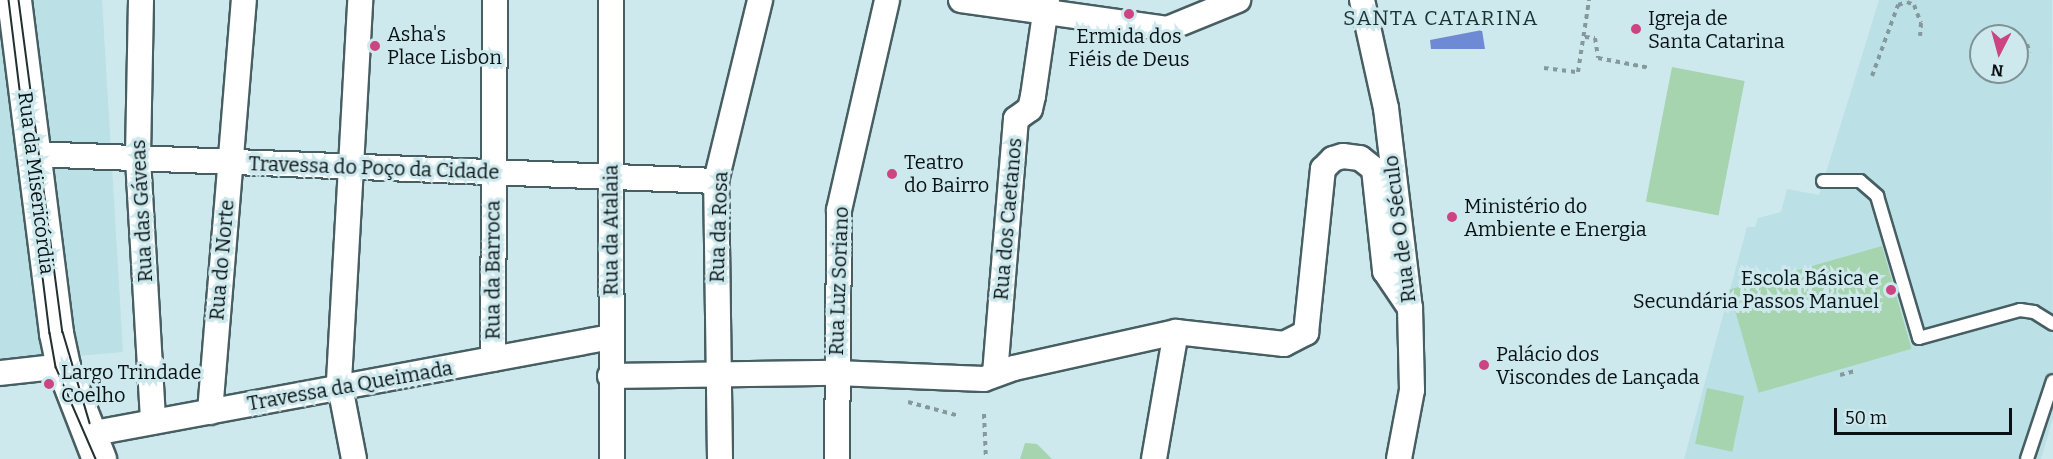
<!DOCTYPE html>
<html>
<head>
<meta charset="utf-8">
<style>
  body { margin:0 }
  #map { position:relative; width:2053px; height:459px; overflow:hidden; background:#cee9ed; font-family:Bitter,serif }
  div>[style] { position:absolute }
  .built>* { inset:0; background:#bbe0e6 }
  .green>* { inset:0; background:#a6d4ae; transform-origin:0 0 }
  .water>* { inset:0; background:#6f8ad5 }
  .path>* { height:4px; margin-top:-2px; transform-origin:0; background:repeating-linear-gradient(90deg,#85999d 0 4.5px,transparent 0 9px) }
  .roads { filter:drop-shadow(2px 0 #475e62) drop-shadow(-2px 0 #475e62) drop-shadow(0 2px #475e62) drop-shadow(0 -2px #475e62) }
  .lane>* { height:12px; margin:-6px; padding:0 6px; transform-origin:6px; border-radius:6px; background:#fff }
  .street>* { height:24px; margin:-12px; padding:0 12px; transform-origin:12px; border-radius:12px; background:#fff }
  .secondary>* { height:33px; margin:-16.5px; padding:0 16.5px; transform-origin:16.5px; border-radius:16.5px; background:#fff }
  .tram>* { height:1.5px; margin:-0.75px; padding:0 0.75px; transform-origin:0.75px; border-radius:0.75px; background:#232f31 }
  .dots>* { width:16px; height:16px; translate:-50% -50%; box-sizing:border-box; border:3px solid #cee9ed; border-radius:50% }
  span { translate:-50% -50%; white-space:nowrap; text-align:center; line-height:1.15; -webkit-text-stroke:6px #cee9ed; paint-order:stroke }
  .poi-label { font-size:20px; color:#081113 }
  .left { translate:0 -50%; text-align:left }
  .right { translate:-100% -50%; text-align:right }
  .street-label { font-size:20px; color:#081113 }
  .neighbourhood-label { font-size:21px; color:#1c3336; letter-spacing:1.5px }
  .north { position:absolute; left:1969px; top:24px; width:60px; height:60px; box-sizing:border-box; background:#cee9ed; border:2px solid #7f9396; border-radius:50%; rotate:186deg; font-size:16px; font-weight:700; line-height:24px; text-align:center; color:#081113 }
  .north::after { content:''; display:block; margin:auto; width:21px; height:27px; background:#cc4481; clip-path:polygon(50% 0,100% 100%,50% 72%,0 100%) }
  .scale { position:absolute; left:1834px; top:408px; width:178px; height:27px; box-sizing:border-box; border:3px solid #081113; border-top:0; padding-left:8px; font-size:18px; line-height:21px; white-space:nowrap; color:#081113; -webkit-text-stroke:4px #cee9ed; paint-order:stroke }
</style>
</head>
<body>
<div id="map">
  <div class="built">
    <div style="clip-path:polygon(0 0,102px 0,123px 352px,0 363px)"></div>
    <div style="clip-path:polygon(evenodd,1879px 0,2052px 0,2053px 418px,2041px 459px,1684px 459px,1747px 227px,1755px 227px,1758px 218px,1781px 212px,1787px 189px,1819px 195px,1879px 0,1981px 36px,2017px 36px,2017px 72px,1981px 72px,1981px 36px)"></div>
  </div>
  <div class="green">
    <div style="left:1672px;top:67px;width:74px;height:137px;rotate:11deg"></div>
    <div style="left:1882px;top:246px;width:107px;height:159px;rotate:74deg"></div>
    <div style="left:1707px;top:388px;width:38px;height:57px;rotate:12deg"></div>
    <div style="clip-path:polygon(1025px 443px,1037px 444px,1052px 459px,1020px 459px)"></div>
  </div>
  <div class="water">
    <div style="clip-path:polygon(1482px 30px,1485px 49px,1431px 49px,1430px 40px)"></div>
  </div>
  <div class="path">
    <div style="left:1585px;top:37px;width:10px;rotate:6deg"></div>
    <div style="left:1595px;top:38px;width:20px;rotate:81deg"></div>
    <div style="left:1598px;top:58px;width:53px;rotate:10.9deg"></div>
    <div style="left:2017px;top:47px;width:10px;rotate:-17deg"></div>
    <div style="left:2027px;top:44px;width:9px;rotate:72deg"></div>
    <div style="left:1544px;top:68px;width:34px;rotate:7deg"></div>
    <div style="left:1578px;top:72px;width:73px;rotate:-81.3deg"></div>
    <div style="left:1872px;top:76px;width:76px;rotate:-69.9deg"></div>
    <div style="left:1898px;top:5px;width:9px;rotate:-18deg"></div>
    <div style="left:1907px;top:2px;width:8px;rotate:23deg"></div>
    <div style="left:1914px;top:5px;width:19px;rotate:69deg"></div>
    <div style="left:1921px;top:23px;width:13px;rotate:94deg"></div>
    <div style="left:1840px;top:375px;width:16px;rotate:-15deg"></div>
    <div style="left:908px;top:402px;width:50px;rotate:15.2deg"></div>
    <div style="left:984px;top:414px;width:45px;rotate:87.5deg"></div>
  </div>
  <div class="roads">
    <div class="lane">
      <div style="left:1823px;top:181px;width:37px"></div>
      <div style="left:1860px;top:181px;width:23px;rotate:41deg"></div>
      <div style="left:1877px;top:196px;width:148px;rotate:73.5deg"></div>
      <div style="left:1919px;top:338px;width:105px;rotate:-15.5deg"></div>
      <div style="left:2020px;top:310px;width:14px;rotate:8deg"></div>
      <div style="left:2034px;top:312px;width:22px;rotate:32deg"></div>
      <div style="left:2027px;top:459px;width:82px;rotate:-71.6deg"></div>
    </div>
    <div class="street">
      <div style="left:141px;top:0;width:159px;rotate:91.1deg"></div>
      <div style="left:138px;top:159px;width:263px;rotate:86.7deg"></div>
      <div style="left:611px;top:0;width:459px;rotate:89.9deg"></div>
      <div style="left:961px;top:0;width:208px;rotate:8deg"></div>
      <div style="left:1167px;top:29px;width:77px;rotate:-22.2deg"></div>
      <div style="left:1362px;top:0;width:111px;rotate:77.5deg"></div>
      <div style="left:1386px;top:108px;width:201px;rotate:83.2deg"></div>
      <div style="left:1410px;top:308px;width:82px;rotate:88.6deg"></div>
      <div style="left:1412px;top:390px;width:70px;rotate:100.7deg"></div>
      <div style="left:32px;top:154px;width:685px;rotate:2.26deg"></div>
      <div style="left:493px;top:359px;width:359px;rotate:-89.7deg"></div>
      <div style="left:0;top:373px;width:63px;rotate:-6.3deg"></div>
      <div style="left:995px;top:374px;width:256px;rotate:-85.3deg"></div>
      <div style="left:1016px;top:119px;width:17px;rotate:-36deg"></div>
      <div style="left:1030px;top:109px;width:13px;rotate:-77deg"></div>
      <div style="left:1033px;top:96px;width:97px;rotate:-81.7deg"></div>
      <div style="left:610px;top:376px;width:226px;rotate:-0.8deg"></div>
      <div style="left:836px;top:373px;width:148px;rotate:2.3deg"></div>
      <div style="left:984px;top:379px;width:32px;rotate:-20deg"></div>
      <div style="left:1014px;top:368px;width:166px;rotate:-12.5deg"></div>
      <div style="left:1176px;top:332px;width:109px;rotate:6.3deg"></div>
      <div style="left:1284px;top:344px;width:25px;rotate:-27deg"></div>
      <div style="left:1306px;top:333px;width:165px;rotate:-84.1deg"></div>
      <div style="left:1323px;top:169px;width:14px;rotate:-45deg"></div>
      <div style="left:1333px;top:159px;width:10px;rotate:-17deg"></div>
      <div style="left:1343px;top:156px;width:17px;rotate:7deg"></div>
      <div style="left:1360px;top:158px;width:18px;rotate:38deg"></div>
      <div style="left:1374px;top:169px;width:103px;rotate:83.8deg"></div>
      <div style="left:1385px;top:271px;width:45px;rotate:56deg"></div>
      <div style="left:210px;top:412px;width:413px;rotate:-85.3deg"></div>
      <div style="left:89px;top:434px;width:531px;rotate:-10.53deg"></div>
      <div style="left:354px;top:459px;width:79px;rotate:-100.9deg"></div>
      <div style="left:339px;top:381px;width:382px;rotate:-86.8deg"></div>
      <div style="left:720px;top:459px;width:278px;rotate:-90.8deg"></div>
      <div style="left:716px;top:181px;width:186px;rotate:-76.3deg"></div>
      <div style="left:837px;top:459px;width:249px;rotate:-89.5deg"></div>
      <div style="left:839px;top:210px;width:215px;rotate:-77.1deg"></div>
      <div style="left:1154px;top:459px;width:129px;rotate:-80.2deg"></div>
    </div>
    <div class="secondary">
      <div style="left:14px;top:0;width:336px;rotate:82.8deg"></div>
      <div style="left:56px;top:333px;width:34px;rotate:78deg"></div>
      <div style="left:63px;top:366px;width:100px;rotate:68.8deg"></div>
    </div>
  </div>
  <div class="tram">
    <div style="left:9px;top:0;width:336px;rotate:83deg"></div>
    <div style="left:50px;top:333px;width:35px;rotate:80deg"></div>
    <div style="left:56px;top:367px;width:100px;rotate:66.5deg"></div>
    <div style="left:19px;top:0;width:335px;rotate:82.5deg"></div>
    <div style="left:63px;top:332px;width:95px;rotate:73.5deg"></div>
  </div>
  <div class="dots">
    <div style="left:1129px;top:14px;background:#cc4481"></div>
    <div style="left:1636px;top:29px;background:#cc4481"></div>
    <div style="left:375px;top:46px;background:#cc4481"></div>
    <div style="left:892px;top:174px;background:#cc4481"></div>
    <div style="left:1452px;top:217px;background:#cc4481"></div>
    <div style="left:1891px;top:290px;background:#cc4481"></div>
    <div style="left:1484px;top:365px;background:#cc4481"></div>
    <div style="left:49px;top:384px;background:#cc4481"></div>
  </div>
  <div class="poi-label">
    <span class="left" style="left:1648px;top:30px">Igreja de<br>Santa Catarina</span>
    <span class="left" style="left:387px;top:46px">Asha's<br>Place Lisbon</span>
    <span style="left:1129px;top:48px">Ermida dos<br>Fiéis de Deus</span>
    <span class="left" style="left:904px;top:174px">Teatro<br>do Bairro</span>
    <span class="left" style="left:1464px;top:218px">Ministério do<br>Ambiente e Energia</span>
    <span class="right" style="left:1879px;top:290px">Escola Básica e<br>Secundária Passos Manuel</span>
    <span class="left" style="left:1496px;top:366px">Palácio dos<br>Viscondes de Lançada</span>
    <span class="left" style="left:61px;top:384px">Largo Trindade<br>Coelho</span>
  </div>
  <div class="street-label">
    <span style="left:374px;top:168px;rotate:2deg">Travessa do Poço da Cidade</span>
    <span style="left:36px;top:183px;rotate:83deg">Rua da Misericórdia</span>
    <span style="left:142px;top:211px;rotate:-93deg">Rua das Gáveas</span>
    <span style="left:1008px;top:219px;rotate:-85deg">Rua dos Caetanos</span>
    <span style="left:719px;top:227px;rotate:-88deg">Rua da Rosa</span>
    <span style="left:1400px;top:229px;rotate:-97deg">Rua de O Século</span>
    <span style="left:611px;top:230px;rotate:-90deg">Rua da Atalaia</span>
    <span style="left:222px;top:260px;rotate:-85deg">Rua do Norte</span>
    <span style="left:493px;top:270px;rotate:-90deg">Rua da Barroca</span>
    <span style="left:839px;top:281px;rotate:-88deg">Rua Luz Soriano</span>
    <span style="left:350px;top:386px;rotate:-10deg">Travessa da Queimada</span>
  </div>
  <div class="neighbourhood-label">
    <span style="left:1441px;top:18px">SANTA CATARINA</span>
  </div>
  <div class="north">N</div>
  <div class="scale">50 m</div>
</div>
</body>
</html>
